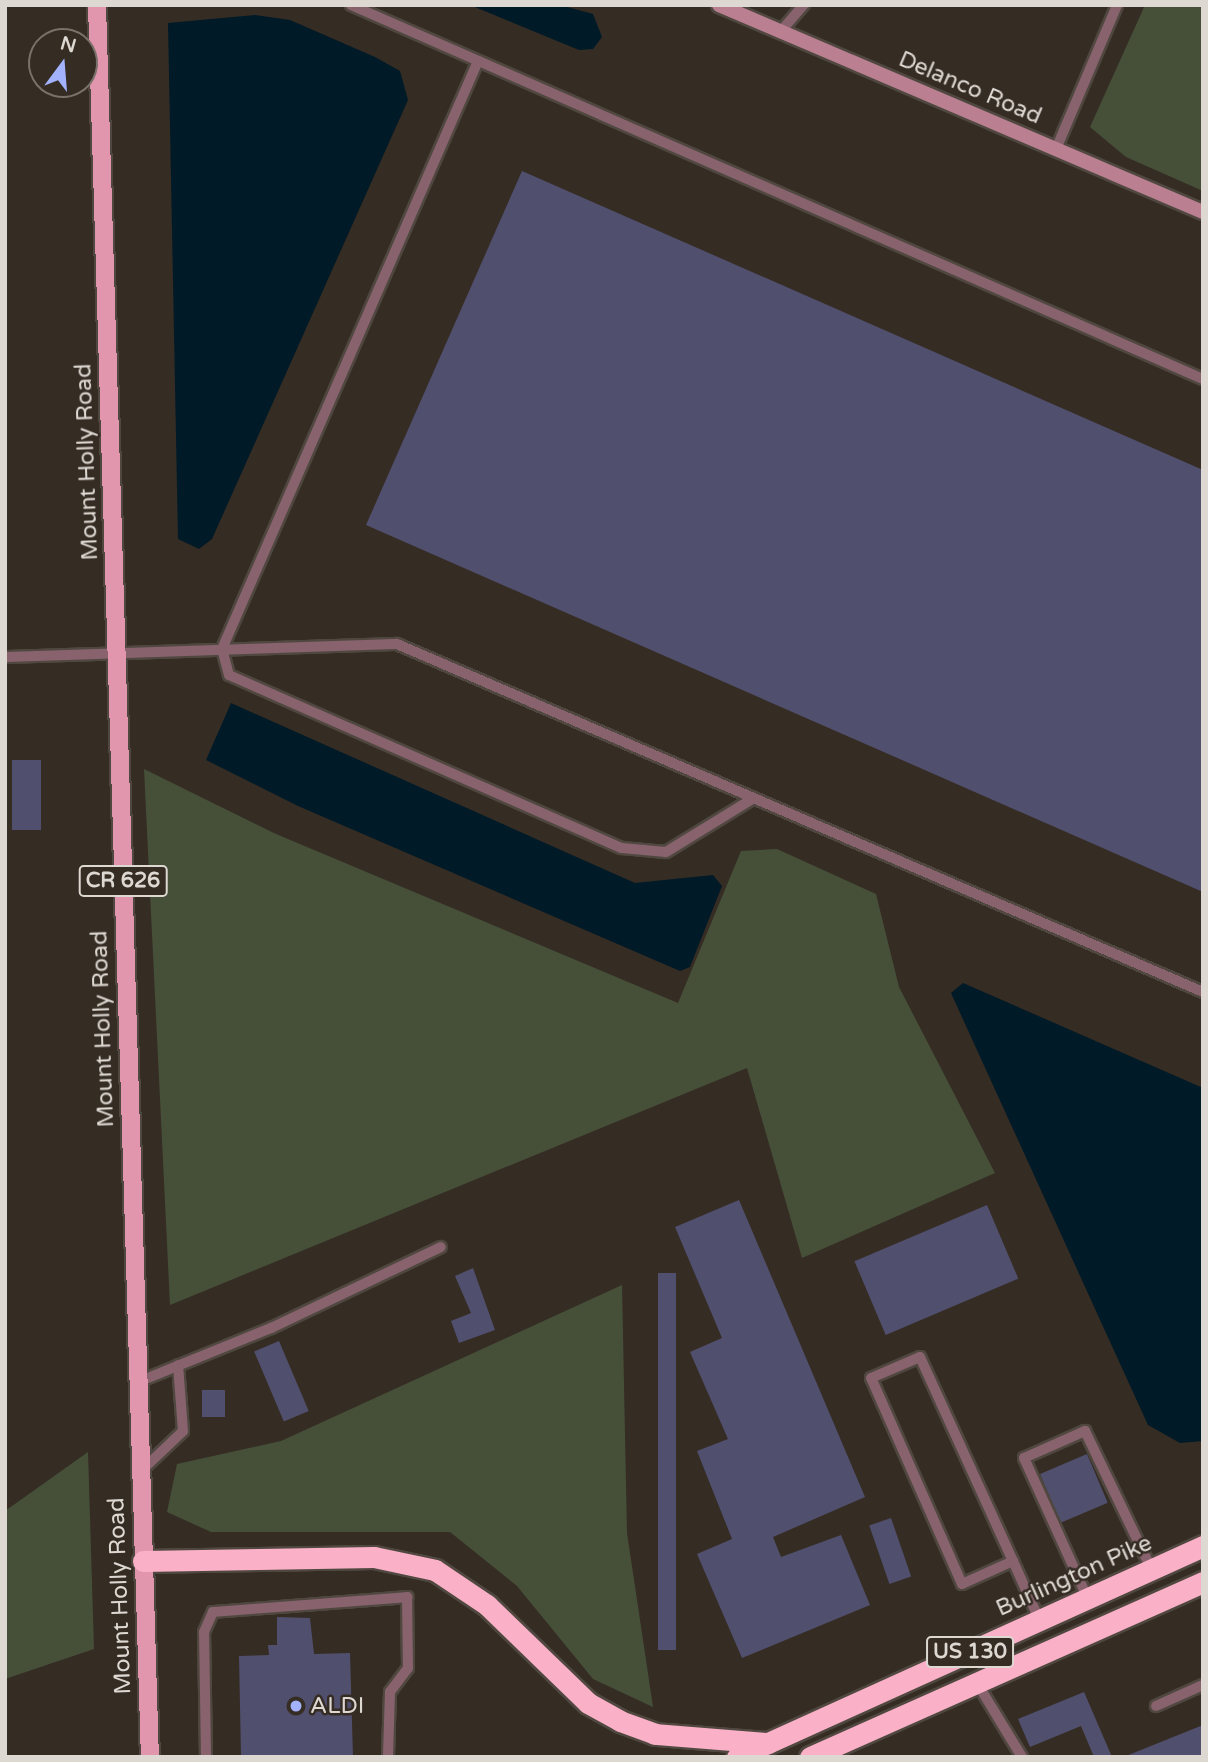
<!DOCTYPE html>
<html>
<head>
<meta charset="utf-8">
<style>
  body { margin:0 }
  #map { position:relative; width:1208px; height:1762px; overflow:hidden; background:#352c24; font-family:"Varela Round",sans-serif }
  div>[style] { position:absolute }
  .green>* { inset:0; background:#465039 }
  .water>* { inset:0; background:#001a27 }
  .building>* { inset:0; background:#514f6e; transform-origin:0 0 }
  .roads { filter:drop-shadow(2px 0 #504840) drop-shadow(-2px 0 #504840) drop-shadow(0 2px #504840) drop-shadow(0 -2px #504840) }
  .lane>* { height:10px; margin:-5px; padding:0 5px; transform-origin:5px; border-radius:5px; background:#88636e }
  .secondary>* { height:14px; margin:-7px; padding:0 7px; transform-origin:7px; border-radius:7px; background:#ba8092 }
  .primary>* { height:18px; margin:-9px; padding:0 9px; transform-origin:9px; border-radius:9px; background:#e196ae }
  .highway>* { height:21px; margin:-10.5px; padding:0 10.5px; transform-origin:10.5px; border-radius:10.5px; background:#fab1c7 }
  .dots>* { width:19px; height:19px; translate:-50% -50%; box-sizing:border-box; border:4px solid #352c24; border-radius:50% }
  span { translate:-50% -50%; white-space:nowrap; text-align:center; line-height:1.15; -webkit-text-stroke:5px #352c24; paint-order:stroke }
  .shield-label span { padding:2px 5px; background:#352c24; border:2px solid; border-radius:5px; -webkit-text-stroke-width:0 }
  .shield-label { font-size:21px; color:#ded8d3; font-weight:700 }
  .street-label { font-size:23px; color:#ded8d3 }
  .poi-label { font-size:23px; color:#ded8d3 }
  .left { translate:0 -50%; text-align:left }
  .frame { position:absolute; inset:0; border:7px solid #ded8d3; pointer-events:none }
  .north { position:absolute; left:28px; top:28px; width:70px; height:70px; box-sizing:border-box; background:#352c24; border:2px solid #79716a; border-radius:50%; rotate:16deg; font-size:19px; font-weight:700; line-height:28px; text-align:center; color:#ded8d3 }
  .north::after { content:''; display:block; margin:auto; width:24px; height:32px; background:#a2b2fd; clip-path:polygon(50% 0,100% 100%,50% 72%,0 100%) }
</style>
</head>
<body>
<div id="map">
  <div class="green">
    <div style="clip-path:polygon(1145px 5px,1203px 5px,1203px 191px,1126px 157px,1090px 127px)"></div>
    <div style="clip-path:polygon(144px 769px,276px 834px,678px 1003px,741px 851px,777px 849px,876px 894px,899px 987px,995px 1173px,802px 1258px,747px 1068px,170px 1305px)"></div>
    <div style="clip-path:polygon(622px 1285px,627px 1533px,653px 1707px,593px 1679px,517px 1586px,450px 1532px,211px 1532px,167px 1512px,177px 1464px,281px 1441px)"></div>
    <div style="clip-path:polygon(88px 1452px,94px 1649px,5px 1679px,5px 1511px)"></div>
  </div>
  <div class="water">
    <div style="clip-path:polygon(470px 5px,560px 5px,593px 14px,602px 37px,593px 49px,579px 50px)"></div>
    <div style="clip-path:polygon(255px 15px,290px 20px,375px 57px,400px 71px,408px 100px,212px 539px,199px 549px,178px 539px,168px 23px)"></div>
    <div style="clip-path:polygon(231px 703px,635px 883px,713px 875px,722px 886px,690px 967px,680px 971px,298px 806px,206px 760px)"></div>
    <div style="clip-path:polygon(963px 983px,1203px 1088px,1203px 1441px,1180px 1443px,1148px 1425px,951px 993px)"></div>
  </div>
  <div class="building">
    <div style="clip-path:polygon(522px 171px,1203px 470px,1203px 892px,366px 525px)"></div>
    <div style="left:12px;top:760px;width:29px;height:70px"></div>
    <div style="clip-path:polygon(739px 1200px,865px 1497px,773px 1537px,781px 1557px,841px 1535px,870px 1605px,742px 1658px,697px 1554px,732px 1539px,697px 1451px,728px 1439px,690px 1352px,722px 1338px,675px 1227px)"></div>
    <div style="left:987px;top:1205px;width:80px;height:144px;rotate:67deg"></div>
    <div style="clip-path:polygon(473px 1268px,495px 1330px,459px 1343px,451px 1321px,471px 1313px,455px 1276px)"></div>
    <div style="left:658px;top:1273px;width:18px;height:377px"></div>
    <div style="left:279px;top:1341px;width:76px;height:27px;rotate:67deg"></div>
    <div style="left:202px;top:1390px;width:23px;height:27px"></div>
    <div style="left:1087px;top:1454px;width:53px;height:51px;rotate:67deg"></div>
    <div style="left:891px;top:1518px;width:62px;height:23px;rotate:71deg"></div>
    <div style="clip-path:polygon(277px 1617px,310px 1618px,314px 1654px,350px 1653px,353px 1757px,241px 1757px,239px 1656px,269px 1655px,268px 1645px,277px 1645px)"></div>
    <div style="clip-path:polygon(1084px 1692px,1112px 1757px,1094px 1757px,1081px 1726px,1030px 1747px,1018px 1719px)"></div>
    <div style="clip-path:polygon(1203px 1725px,1203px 1757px,1126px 1757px,1126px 1756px)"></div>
  </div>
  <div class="roads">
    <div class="lane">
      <div style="left:351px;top:5px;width:930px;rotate:23.7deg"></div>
      <div style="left:781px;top:31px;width:35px;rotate:-49deg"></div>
      <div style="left:478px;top:61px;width:641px;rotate:113.53deg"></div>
      <div style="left:222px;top:649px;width:27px;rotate:75deg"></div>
      <div style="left:229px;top:675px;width:429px;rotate:23.8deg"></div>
      <div style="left:622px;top:848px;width:44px;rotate:5.2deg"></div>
      <div style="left:666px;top:852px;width:101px;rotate:-31.6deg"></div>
      <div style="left:1056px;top:149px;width:156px;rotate:-67deg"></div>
      <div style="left:5px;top:657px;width:392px;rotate:-1.9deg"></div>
      <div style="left:397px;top:644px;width:878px;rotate:23.35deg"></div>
      <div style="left:138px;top:1382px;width:144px;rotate:-22.1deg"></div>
      <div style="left:271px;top:1328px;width:188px;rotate:-25.5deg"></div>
      <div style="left:140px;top:1472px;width:59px;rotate:-43.6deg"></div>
      <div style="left:183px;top:1431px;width:66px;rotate:-94.3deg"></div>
      <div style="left:1013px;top:1561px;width:56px;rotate:155.7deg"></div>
      <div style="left:962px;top:1584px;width:225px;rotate:-113.8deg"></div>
      <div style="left:871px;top:1378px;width:53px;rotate:-23.2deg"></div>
      <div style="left:920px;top:1357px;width:224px;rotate:65.5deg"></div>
      <div style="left:1013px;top:1561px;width:66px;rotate:65.8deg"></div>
      <div style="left:1088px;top:1599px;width:155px;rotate:-114.4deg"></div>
      <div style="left:1024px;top:1458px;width:67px;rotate:-23.9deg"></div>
      <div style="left:1085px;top:1431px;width:154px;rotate:64.3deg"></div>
      <div style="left:977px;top:1683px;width:87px;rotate:58.7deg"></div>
      <div style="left:1156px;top:1706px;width:51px;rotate:-24.1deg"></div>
      <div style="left:206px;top:1757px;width:125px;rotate:-90.9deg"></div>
      <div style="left:204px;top:1632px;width:22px;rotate:-66deg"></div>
      <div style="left:213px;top:1612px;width:195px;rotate:-4.4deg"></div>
      <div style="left:407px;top:1597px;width:71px;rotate:89.2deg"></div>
      <div style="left:408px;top:1668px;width:30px;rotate:127deg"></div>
      <div style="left:390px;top:1692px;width:65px;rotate:91.8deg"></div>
    </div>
    <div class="secondary">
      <div style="left:719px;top:5px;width:526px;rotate:23.16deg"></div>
    </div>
    <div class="primary">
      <div style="left:97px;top:5px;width:1753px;rotate:88.27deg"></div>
    </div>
    <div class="highway">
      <div style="left:143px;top:1561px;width:231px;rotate:-1deg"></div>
      <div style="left:374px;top:1557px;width:62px;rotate:12deg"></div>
      <div style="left:435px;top:1570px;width:63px;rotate:33.9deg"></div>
      <div style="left:487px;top:1605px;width:141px;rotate:44.1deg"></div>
      <div style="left:588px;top:1703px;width:37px;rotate:29deg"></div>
      <div style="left:620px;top:1721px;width:37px;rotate:20deg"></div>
      <div style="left:655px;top:1734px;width:113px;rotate:4.6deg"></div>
      <div style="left:737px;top:1757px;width:512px;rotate:-24.36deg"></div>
      <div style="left:810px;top:1757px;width:430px;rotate:-24deg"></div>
    </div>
  </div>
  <div class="dots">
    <div style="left:296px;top:1706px;background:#a2b2fd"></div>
  </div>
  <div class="shield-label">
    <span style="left:123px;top:881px">CR 626</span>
    <span style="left:970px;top:1652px">US 130</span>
  </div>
  <div class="street-label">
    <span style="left:970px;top:88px;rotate:23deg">Delanco Road</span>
    <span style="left:87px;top:462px;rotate:-92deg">Mount Holly Road</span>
    <span style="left:103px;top:1029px;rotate:-92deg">Mount Holly Road</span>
    <span style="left:1074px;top:1576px;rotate:-24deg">Burlington Pike</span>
    <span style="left:120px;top:1596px;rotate:-92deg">Mount Holly Road</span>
  </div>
  <div class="poi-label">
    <span class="left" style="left:310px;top:1706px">ALDI</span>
  </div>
  <div class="frame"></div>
  <div class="north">N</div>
</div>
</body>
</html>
